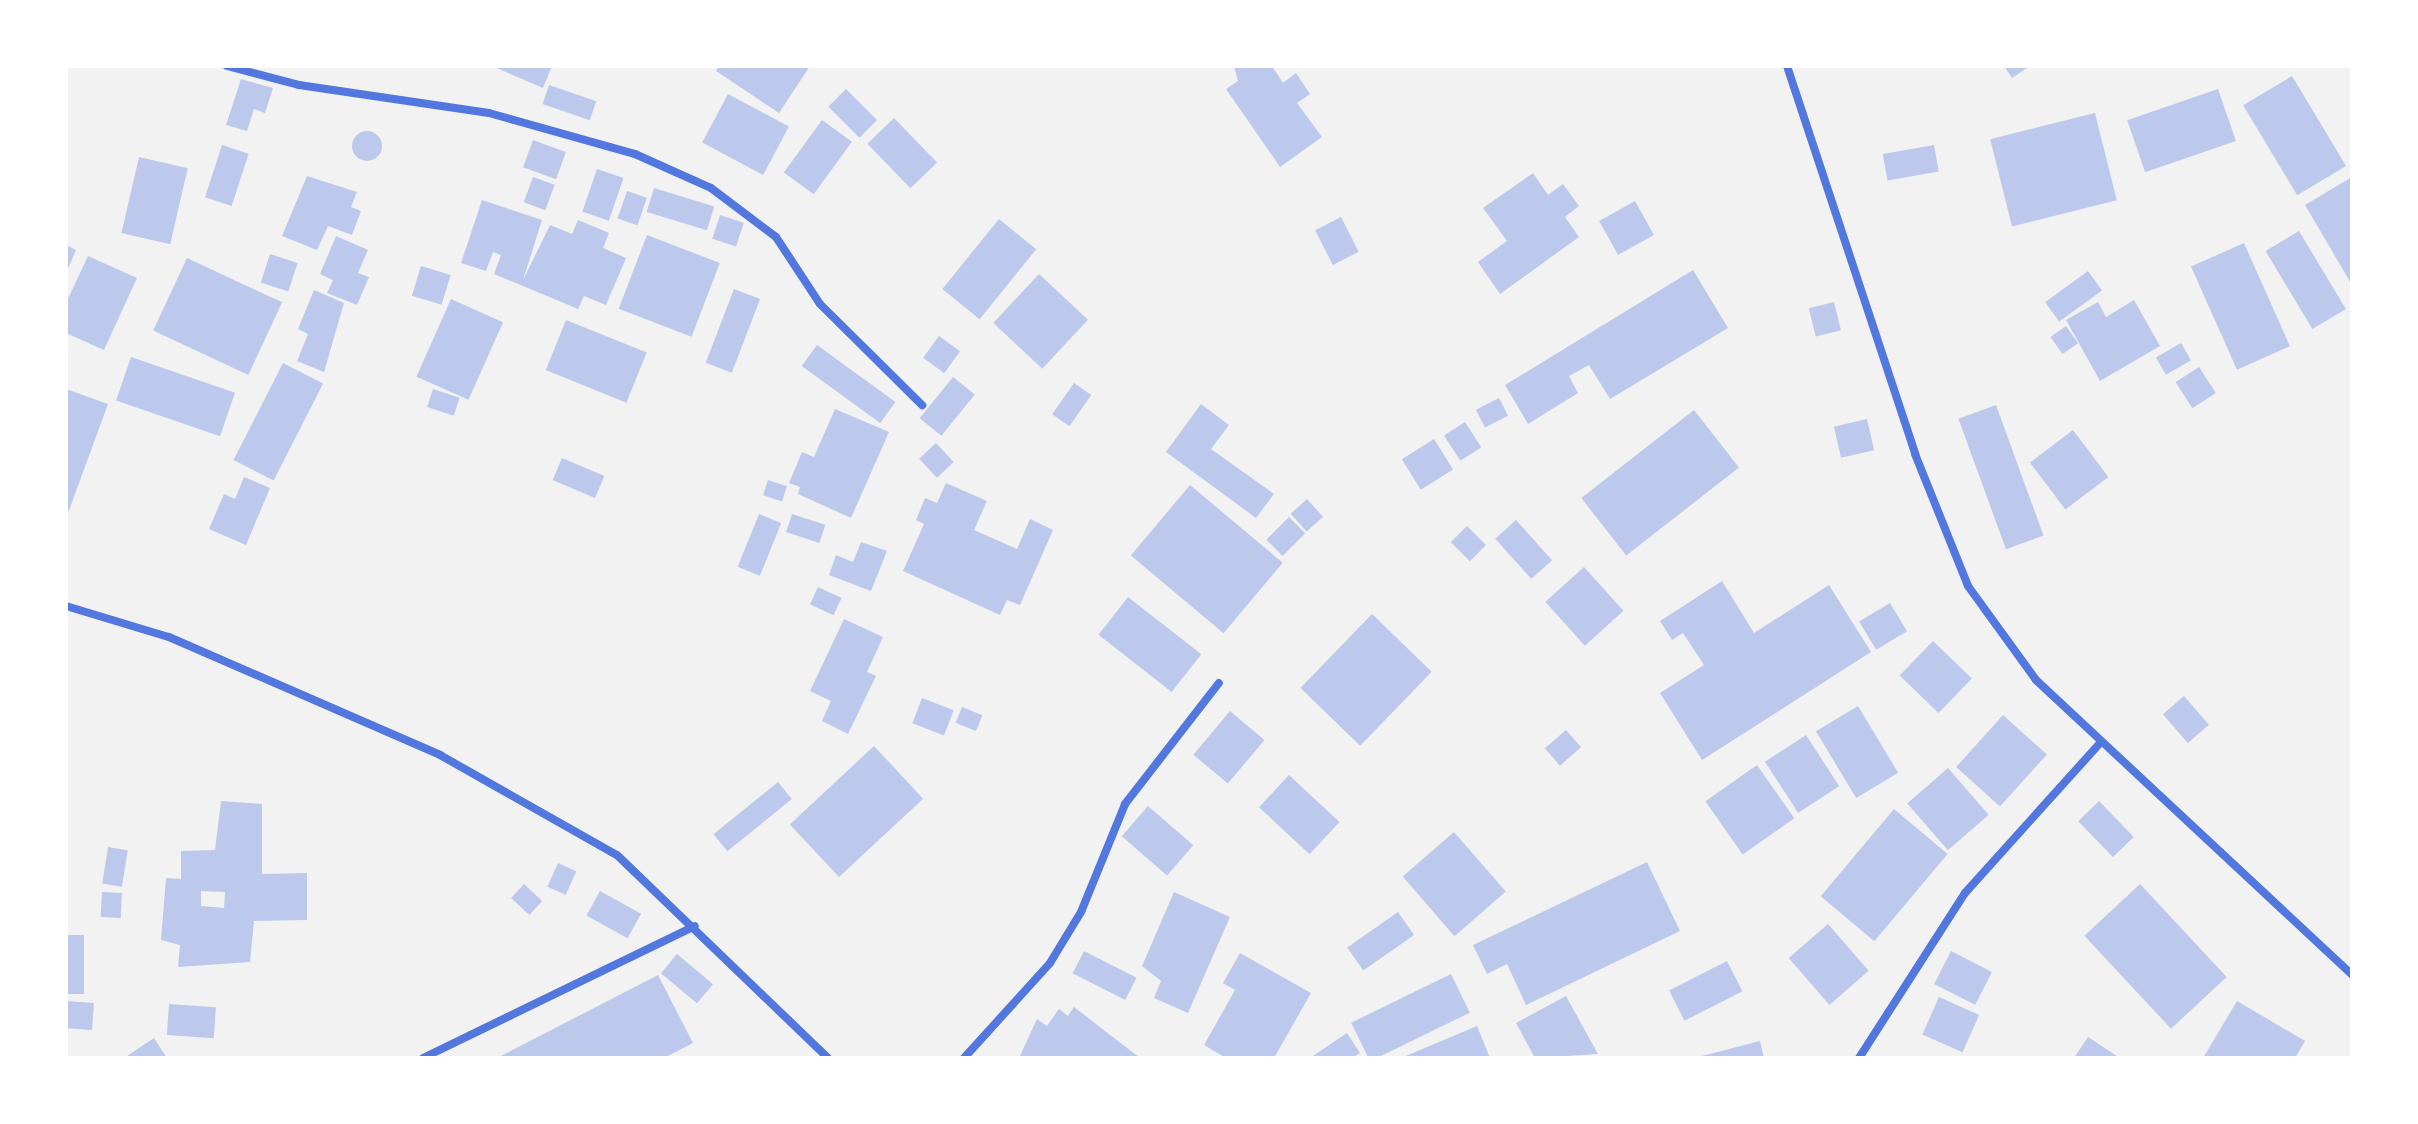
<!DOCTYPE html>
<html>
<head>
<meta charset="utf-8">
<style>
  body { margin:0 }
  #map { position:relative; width:2418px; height:1124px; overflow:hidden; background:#f2f2f2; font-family:"PT Sans Narrow",sans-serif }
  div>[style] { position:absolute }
  .building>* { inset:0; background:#bdc9ec; transform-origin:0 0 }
  .round { border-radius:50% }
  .minor>* { height:8px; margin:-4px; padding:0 4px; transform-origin:4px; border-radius:4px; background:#5277de }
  span { translate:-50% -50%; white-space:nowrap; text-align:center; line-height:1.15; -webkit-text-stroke:8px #fff; paint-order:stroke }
  .frame { position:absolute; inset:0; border:68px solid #fff; pointer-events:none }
</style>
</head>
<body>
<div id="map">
  <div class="building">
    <div style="clip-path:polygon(492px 66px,552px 66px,543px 88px)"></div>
    <div style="clip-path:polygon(719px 66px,810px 66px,779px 113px,716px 71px)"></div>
    <div style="clip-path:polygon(1272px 66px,1283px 83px,1296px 73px,1310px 94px,1297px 103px,1322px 137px,1280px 167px,1226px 89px,1238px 81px,1234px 66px)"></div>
    <div style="clip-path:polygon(2004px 66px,2030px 66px,2012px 78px)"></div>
    <div style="left:2292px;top:76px;width:105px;height:57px;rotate:59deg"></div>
    <div style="clip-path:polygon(241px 79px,273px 88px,265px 113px,254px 109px,247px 131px,226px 125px)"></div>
    <div style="left:549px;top:85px;width:50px;height:20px;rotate:19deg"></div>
    <div style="left:846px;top:89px;width:44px;height:25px;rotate:45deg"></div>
    <div style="left:2218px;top:89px;width:55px;height:96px;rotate:71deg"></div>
    <div style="left:728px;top:94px;width:69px;height:55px;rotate:28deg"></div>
    <div style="left:2095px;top:113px;width:90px;height:108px;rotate:76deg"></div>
    <div style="left:894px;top:118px;width:62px;height:37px;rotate:46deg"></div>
    <div style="left:822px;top:120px;width:37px;height:65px;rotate:36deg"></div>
    <div class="round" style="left:352px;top:131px;width:30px;height:30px"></div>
    <div style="left:533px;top:140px;width:35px;height:29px;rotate:20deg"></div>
    <div style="left:222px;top:145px;width:28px;height:55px;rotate:18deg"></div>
    <div style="left:1934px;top:145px;width:27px;height:52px;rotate:80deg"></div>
    <div style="left:139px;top:157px;width:50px;height:78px;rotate:13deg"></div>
    <div style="left:597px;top:169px;width:28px;height:45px;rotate:19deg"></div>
    <div style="clip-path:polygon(1533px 173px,1548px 195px,1563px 184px,1579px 206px,1565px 217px,1579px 237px,1500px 294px,1478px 262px,1507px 241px,1483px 208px)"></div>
    <div style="clip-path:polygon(307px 176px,357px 192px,351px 207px,361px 211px,352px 235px,328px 226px,317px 250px,282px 236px)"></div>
    <div style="left:533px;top:177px;width:23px;height:27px;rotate:20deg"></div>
    <div style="clip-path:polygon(2352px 177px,2352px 285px,2305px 205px)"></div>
    <div style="left:654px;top:188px;width:63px;height:25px;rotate:17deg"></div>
    <div style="left:627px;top:191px;width:21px;height:29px;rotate:19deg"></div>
    <div style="clip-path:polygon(482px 200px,542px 220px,523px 280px,550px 225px,572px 234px,578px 220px,609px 233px,603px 248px,626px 258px,606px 305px,584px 296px,578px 309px,494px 274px,501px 255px,493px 252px,486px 271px,461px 263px)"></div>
    <div style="left:1635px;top:201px;width:39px;height:41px;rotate:61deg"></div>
    <div style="left:720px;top:215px;width:25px;height:25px;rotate:18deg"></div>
    <div style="left:1341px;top:217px;width:39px;height:29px;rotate:63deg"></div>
    <div style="left:999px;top:219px;width:48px;height:90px;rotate:39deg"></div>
    <div style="left:2299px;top:231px;width:91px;height:39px;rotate:59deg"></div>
    <div style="left:647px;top:235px;width:78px;height:79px;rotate:21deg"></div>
    <div style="clip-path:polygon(336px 236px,368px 250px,358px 273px,369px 277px,357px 305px,327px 293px,333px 280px,320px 274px)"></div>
    <div style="left:2244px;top:243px;width:113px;height:58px;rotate:66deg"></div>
    <div style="clip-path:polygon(66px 245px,76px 250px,66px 273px)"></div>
    <div style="left:270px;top:254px;width:29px;height:30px;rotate:18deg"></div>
    <div style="clip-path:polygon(88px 256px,137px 278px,104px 350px,66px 333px,66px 303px)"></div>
    <div style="left:187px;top:258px;width:105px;height:80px;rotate:25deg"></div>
    <div style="left:421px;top:266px;width:31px;height:31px;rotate:17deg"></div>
    <div style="clip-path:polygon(1693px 270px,1728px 328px,1610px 399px,1589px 365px,1569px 376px,1578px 393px,1528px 424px,1505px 385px)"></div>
    <div style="left:2088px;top:271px;width:24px;height:53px;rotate:54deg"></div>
    <div style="left:1039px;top:274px;width:67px;height:67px;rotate:43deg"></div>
    <div style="left:734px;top:289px;width:28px;height:79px;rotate:21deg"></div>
    <div style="clip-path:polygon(314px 290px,344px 303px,324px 372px,297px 361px,308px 334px,298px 329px)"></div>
    <div style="left:451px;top:299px;width:57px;height:85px;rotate:24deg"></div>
    <div style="clip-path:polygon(2134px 300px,2160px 346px,2100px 381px,2066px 320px,2098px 302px,2106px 317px)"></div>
    <div style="left:1834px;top:302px;width:29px;height:26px;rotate:76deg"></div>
    <div style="left:566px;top:320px;width:87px;height:54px;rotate:22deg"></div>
    <div style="left:2066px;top:326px;width:21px;height:19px;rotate:55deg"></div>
    <div style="left:939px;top:336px;width:26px;height:27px;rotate:36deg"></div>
    <div style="left:2181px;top:343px;width:20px;height:29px;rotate:60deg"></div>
    <div style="left:817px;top:345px;width:97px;height:26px;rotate:36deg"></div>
    <div style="left:131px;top:357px;width:110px;height:46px;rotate:19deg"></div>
    <div style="left:283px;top:363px;width:45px;height:109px;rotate:27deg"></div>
    <div style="left:2199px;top:367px;width:31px;height:28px;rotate:57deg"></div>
    <div style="left:953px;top:377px;width:28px;height:53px;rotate:39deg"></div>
    <div style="left:1074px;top:383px;width:21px;height:38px;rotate:35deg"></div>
    <div style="clip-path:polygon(66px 389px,108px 404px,68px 513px,66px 513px)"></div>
    <div style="left:433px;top:389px;width:28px;height:19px;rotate:18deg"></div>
    <div style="left:1499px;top:398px;width:20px;height:26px;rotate:63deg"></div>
    <div style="clip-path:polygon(1201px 404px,1229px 425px,1211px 449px,1274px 494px,1256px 518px,1166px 452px)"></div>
    <div style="left:1996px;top:405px;width:139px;height:40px;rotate:70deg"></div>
    <div style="clip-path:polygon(835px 409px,889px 432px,851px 518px,798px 494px,800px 487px,789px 483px,802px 452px,814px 457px)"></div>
    <div style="left:1694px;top:410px;width:73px;height:143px;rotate:52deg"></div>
    <div style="left:1867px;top:419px;width:32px;height:34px;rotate:77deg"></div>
    <div style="left:1465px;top:422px;width:30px;height:25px;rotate:57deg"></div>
    <div style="left:2073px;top:430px;width:59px;height:54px;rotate:53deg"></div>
    <div style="left:1434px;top:439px;width:36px;height:38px;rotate:58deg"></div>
    <div style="left:936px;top:443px;width:26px;height:23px;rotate:47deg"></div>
    <div style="left:562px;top:458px;width:46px;height:24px;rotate:23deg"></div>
    <div style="clip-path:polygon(244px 477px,270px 488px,246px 545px,209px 529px,224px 494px,235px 499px)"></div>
    <div style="left:768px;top:480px;width:20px;height:16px;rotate:18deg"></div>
    <div style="clip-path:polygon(946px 483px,987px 501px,974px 530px,1017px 549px,1030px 519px,1053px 530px,1020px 605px,1007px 600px,1000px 615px,903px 571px,924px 524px,916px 520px,925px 498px,937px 503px)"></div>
    <div style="left:1190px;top:485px;width:121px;height:92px;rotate:40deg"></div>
    <div style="left:1307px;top:499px;width:24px;height:22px;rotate:48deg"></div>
    <div style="left:759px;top:514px;width:24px;height:57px;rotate:22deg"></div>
    <div style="left:792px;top:514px;width:35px;height:19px;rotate:18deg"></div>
    <div style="left:1289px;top:517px;width:23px;height:32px;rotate:45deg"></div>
    <div style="left:1516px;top:520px;width:54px;height:28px;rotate:48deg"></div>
    <div style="left:1467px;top:526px;width:27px;height:23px;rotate:45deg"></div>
    <div style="clip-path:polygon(861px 542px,887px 551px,871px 591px,829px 575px,836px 555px,853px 562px)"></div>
    <div style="left:1584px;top:567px;width:59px;height:52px;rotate:48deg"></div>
    <div style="clip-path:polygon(1722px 581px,1754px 633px,1829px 585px,1871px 652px,1702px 760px,1660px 693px,1704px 665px,1683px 633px,1672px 640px,1660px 621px)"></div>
    <div style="left:818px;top:587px;width:26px;height:19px;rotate:25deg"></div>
    <div style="left:1128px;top:597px;width:93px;height:48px;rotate:38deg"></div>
    <div style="left:1890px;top:603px;width:33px;height:36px;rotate:59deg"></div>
    <div style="left:1372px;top:614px;width:83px;height:103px;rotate:44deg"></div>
    <div style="clip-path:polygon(844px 619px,883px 637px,867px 672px,876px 676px,848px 734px,822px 721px,831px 701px,810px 691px)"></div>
    <div style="left:1933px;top:641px;width:54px;height:48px;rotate:44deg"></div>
    <div style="left:2184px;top:696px;width:38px;height:28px;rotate:49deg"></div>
    <div style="left:922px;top:698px;width:34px;height:27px;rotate:21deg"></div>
    <div style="left:1858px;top:706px;width:78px;height:49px;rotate:59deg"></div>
    <div style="left:962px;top:707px;width:22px;height:17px;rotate:22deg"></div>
    <div style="left:1230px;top:711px;width:45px;height:57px;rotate:40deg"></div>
    <div style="left:2003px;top:715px;width:59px;height:70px;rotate:42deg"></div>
    <div style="left:1566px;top:730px;width:23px;height:28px;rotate:49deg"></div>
    <div style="left:1806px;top:735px;width:61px;height:49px;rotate:57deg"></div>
    <div style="left:874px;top:746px;width:72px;height:115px;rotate:47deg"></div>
    <div style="left:1757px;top:765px;width:65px;height:63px;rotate:55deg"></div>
    <div style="left:1948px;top:768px;width:62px;height:54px;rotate:49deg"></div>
    <div style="left:1289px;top:775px;width:69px;height:44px;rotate:43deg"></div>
    <div style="left:778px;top:782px;width:22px;height:83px;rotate:51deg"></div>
    <div style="clip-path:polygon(evenodd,221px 801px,262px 804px,262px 874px,307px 873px,307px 920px,254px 921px,250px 962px,178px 967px,180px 945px,161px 940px,166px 878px,181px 879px,181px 851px,215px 850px,221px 801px,201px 891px,225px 892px,224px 908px,201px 906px,201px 891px)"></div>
    <div style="left:2099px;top:801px;width:50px;height:29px;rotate:46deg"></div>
    <div style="left:1148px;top:806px;width:60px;height:40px;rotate:41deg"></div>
    <div style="left:1894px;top:809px;width:70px;height:114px;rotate:40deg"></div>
    <div style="left:1454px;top:832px;width:79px;height:68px;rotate:49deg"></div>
    <div style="left:108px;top:847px;width:20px;height:37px;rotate:9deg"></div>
    <div style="clip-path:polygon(1647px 862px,1680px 931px,1526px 1005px,1507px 964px,1487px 974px,1473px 945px)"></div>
    <div style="left:558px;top:863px;width:20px;height:26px;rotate:24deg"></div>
    <div style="left:524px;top:884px;width:25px;height:19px;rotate:43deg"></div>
    <div style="left:2140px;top:884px;width:127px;height:76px;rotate:47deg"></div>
    <div style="left:600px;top:891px;width:47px;height:28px;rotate:29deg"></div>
    <div style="left:102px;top:892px;width:20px;height:25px;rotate:3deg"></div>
    <div style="clip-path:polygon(1174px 892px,1230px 917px,1188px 1013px,1154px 998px,1161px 981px,1142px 966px)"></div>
    <div style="left:1398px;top:912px;width:28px;height:62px;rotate:55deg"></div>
    <div style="left:1828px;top:924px;width:62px;height:52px;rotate:49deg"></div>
    <div style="left:66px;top:935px;width:18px;height:59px"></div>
    <div style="left:1084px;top:951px;width:59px;height:25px;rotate:27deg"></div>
    <div style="left:1951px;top:951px;width:46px;height:37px;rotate:27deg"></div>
    <div style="clip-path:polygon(1240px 953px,1311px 993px,1274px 1058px,1226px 1058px,1204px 1045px,1235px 990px,1223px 983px)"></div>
    <div style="left:677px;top:954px;width:47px;height:25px;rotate:40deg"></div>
    <div style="left:1727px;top:961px;width:34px;height:65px;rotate:63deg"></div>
    <div style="left:1451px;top:974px;width:43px;height:111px;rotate:64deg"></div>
    <div style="clip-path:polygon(658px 975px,693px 1043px,664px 1058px,497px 1058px)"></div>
    <div style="clip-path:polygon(1566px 996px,1598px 1054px,1535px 1058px,1516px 1023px)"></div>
    <div style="left:1939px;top:997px;width:44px;height:41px;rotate:24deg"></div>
    <div style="left:66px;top:1001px;width:28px;height:27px;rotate:4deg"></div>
    <div style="clip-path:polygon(2237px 1001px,2305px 1041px,2295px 1058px,2203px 1058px)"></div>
    <div style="left:169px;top:1004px;width:47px;height:31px;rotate:4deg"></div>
    <div style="clip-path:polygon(1074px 1007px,1140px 1058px,1019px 1058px,1037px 1019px,1047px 1026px,1059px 1009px,1068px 1016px)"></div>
    <div style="clip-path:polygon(1477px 1026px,1490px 1058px,1401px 1058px)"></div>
    <div style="clip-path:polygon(1347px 1033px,1360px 1053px,1352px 1058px,1310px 1058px)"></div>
    <div style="clip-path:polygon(2088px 1037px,2120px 1058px,2074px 1058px)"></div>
    <div style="clip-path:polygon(154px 1038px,167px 1058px,124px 1058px)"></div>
    <div style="clip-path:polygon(1760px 1041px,1764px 1058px,1698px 1058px,1698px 1057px)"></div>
  </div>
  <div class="minor">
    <div style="left:227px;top:66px;width:74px;rotate:14.8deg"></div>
    <div style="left:299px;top:85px;width:192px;rotate:8.4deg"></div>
    <div style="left:489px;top:113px;width:152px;rotate:15.7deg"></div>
    <div style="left:635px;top:154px;width:83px;rotate:24.1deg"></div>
    <div style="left:711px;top:188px;width:81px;rotate:37deg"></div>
    <div style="left:776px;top:237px;width:80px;rotate:56.7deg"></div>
    <div style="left:820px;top:304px;width:144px;rotate:44.7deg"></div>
    <div style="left:1787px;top:66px;width:409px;rotate:71.7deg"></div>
    <div style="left:1915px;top:454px;width:142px;rotate:68.1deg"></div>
    <div style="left:1968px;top:586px;width:116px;rotate:54.1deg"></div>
    <div style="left:2036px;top:680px;width:432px;rotate:43deg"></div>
    <div style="left:66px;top:606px;width:108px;rotate:16.8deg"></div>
    <div style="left:169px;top:637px;width:296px;rotate:23.5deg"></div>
    <div style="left:440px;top:755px;width:203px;rotate:29.5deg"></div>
    <div style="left:617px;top:855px;width:293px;rotate:43.9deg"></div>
    <div style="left:423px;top:1058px;width:302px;rotate:-25.9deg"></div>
    <div style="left:964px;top:1058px;width:128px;rotate:-47.8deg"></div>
    <div style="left:1050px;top:963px;width:60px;rotate:-58.7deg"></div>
    <div style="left:1081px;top:912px;width:117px;rotate:-67.8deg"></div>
    <div style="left:1125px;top:804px;width:153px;rotate:-52.2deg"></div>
    <div style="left:1859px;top:1058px;width:196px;rotate:-57.3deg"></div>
    <div style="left:1965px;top:893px;width:203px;rotate:-48deg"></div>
  </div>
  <div class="frame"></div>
</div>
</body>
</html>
